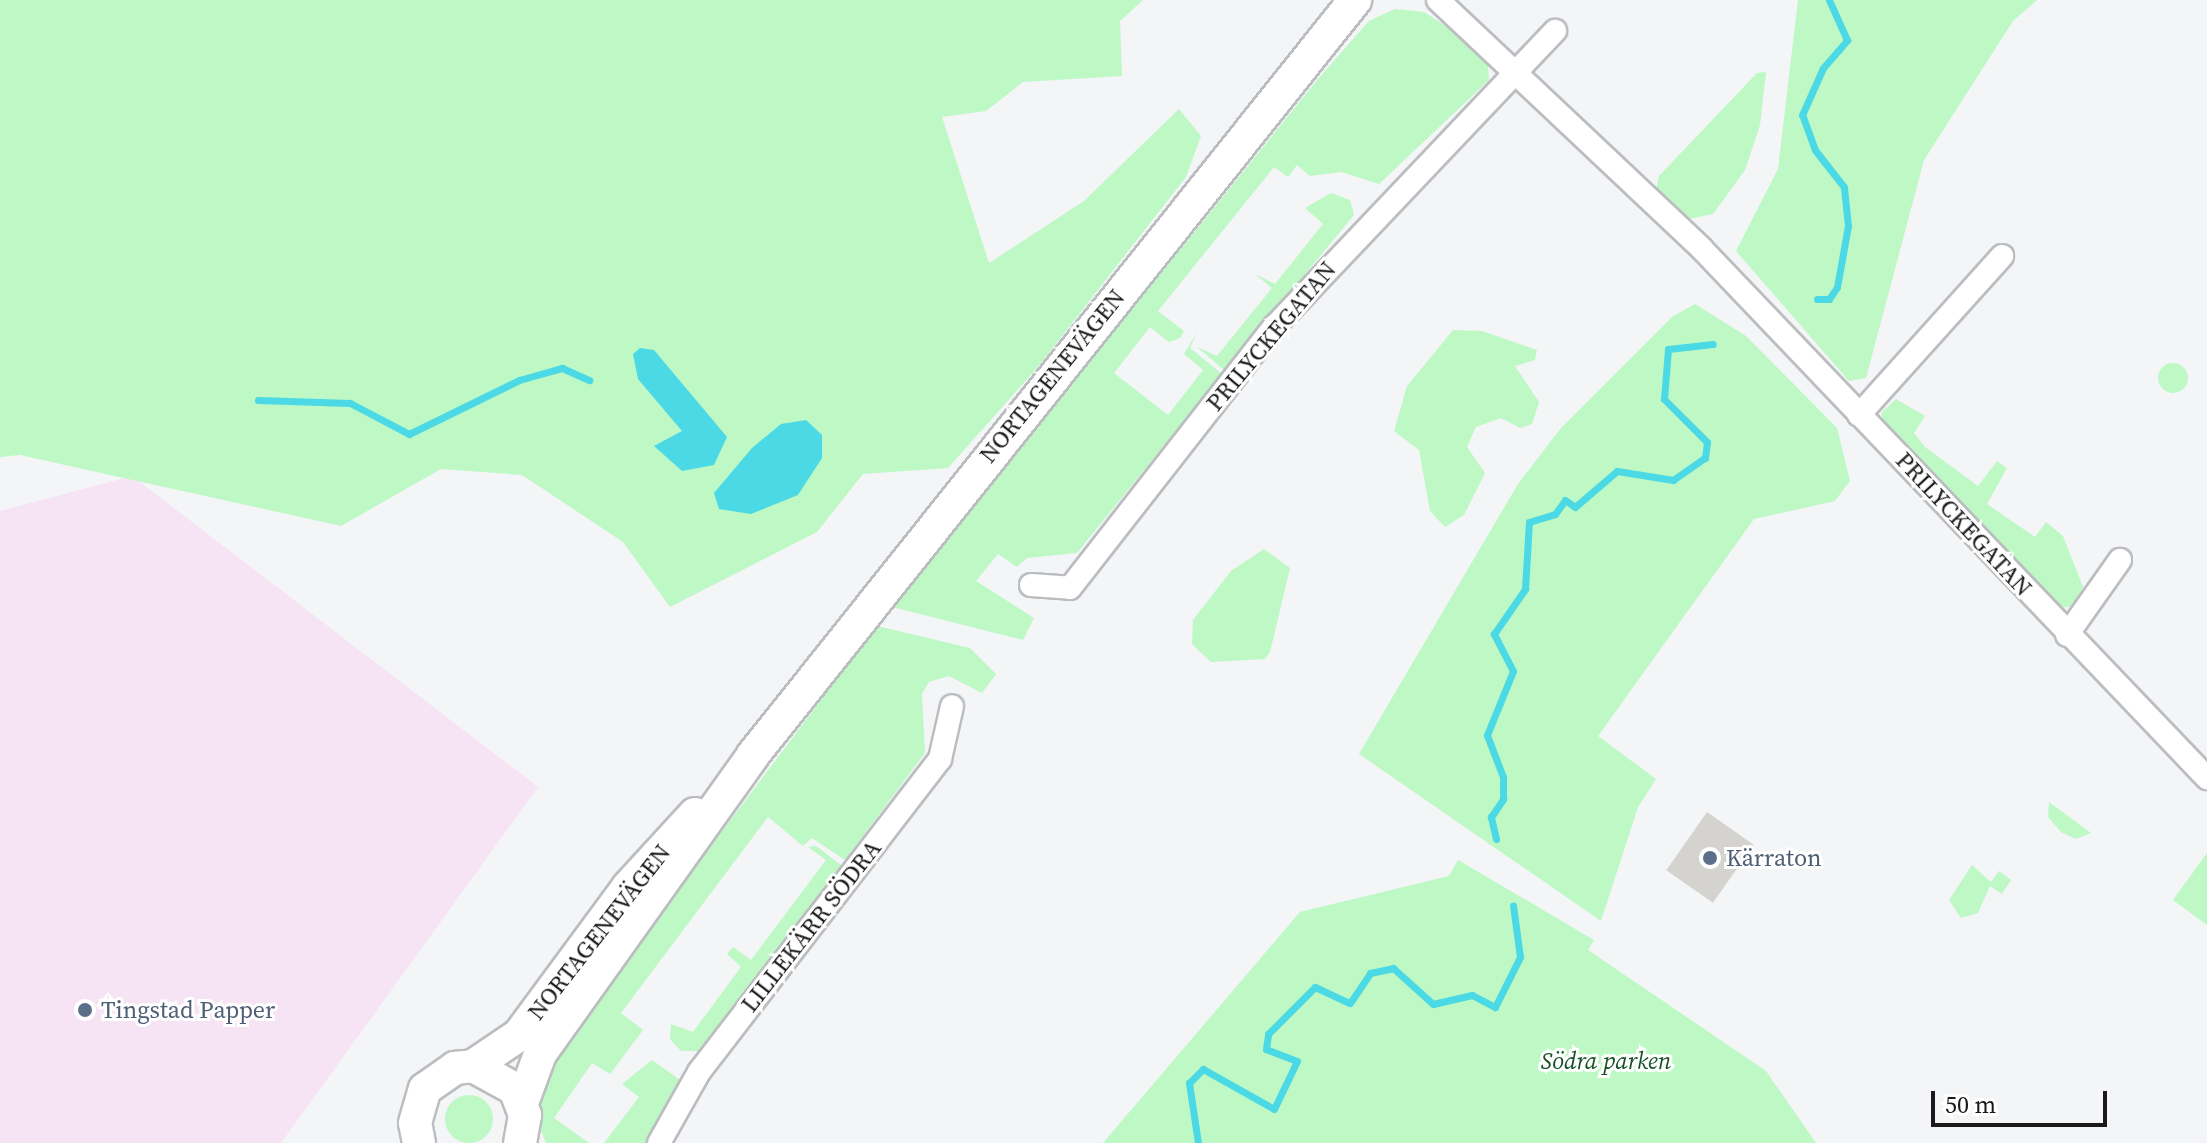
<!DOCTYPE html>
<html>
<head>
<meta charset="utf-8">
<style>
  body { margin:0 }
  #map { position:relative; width:2207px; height:1143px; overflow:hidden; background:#f3f5f7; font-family:"Source Serif 4",serif }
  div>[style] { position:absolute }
  .industrial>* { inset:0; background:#f6e4f5 }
  .green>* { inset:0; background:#bdf8c5 }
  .round { border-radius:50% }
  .water>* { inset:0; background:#4bd9e5 }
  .stream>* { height:7px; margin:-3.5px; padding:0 3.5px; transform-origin:3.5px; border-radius:3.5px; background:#4bd9e5 }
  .building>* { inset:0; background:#d4d3d0; transform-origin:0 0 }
  .roads { filter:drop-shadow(2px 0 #bcbdc0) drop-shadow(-2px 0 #bcbdc0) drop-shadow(0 2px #bcbdc0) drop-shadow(0 -2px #bcbdc0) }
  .street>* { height:22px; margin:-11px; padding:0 11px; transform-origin:11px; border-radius:11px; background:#fff }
  .secondary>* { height:32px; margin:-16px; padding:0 16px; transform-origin:16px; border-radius:16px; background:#fff }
  .dots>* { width:22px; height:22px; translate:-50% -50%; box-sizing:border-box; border:4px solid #fff; border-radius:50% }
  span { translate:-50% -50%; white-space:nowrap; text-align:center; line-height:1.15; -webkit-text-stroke:6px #fff; paint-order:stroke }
  .street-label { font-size:24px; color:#1a1a1b }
  .service-label { font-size:24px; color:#4e5e75 }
  .left { translate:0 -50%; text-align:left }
  .park-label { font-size:24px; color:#195026; font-style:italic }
  .scale { position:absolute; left:1931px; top:1091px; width:176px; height:36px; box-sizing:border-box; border:4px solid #1a1a1b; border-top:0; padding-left:10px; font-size:24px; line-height:28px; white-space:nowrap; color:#1a1a1b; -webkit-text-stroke:6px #fff; paint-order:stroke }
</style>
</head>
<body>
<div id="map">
  <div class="industrial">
    <div style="clip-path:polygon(132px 476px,538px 787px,281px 1143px,0 1143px,0 511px)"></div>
  </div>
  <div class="green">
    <div style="clip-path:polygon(0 0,1143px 0,1120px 21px,1122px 76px,1023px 82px,986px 111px,942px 117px,989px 263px,1084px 201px,1179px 109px,1201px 136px,1186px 177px,1037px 368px,948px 468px,863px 474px,817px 532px,670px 607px,623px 542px,522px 475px,441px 469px,341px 526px,20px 455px,0 457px)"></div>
    <div style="clip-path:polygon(1798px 0,2037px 0,2013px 21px,1924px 160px,1866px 378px,1849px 381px,1736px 251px,1778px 169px)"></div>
    <div style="clip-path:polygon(1395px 9px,1424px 12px,1452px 30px,1488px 65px,1489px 80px,1379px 184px,1341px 172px,1310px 176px,1297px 165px,1288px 177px,1274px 167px,1158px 311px,1184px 331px,1180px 338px,1169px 342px,1150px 327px,1114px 373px,1168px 415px,1203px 370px,1184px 354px,1197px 332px,1190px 348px,1222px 374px,1077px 553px,1027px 558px,1017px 567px,998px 554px,976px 581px,1034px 618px,1023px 640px,892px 607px,1318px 79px,1369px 21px)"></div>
    <div style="clip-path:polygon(1766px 72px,1760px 125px,1745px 170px,1713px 214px,1689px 219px,1656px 190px,1659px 176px,1757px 73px)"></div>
    <div style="clip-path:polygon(1331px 193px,1350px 200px,1354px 215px,1225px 371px,1197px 347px,1217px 356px,1272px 288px,1255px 274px,1275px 284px,1323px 224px,1305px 208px)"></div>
    <div style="clip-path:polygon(1695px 304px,1746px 336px,1837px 428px,1850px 481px,1835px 501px,1754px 519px,1598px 736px,1656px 779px,1638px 807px,1601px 921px,1359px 754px,1518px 484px,1561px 428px,1672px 317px)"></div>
    <div style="clip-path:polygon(1453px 330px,1482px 331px,1537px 350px,1535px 360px,1515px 366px,1539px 402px,1532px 424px,1520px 428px,1501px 418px,1476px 427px,1467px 447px,1485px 473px,1464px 515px,1445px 527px,1430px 511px,1419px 450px,1394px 431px,1407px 386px)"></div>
    <div class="round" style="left:2158px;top:363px;width:30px;height:30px"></div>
    <div style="clip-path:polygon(1896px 399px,1925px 416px,1914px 433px,1925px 447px,1978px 486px,1997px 461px,2007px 468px,1987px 504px,2035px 537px,2046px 522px,2063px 536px,2083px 587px,2075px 606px,2060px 608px,1886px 428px,1881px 413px)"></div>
    <div style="clip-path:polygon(1264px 549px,1290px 568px,1270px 652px,1265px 659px,1211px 662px,1192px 644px,1193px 620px,1231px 571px)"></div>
    <div style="clip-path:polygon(877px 626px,970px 648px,996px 674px,982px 693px,949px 676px,929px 682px,922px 694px,925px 753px,845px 860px,812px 838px,803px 846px,768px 817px,621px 1013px,643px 1030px,610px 1074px,592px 1063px,554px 1118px,589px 1143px,546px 1143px,536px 1119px,541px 1071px)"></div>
    <div style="clip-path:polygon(2049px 802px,2091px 833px,2076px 839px,2061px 832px,2048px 817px)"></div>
    <div style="clip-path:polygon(816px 846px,841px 865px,702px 1051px,681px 1051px,670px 1039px,671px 1024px,693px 1032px,741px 967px,727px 954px,733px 947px,751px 960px,826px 860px,808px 847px)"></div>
    <div style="clip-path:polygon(2207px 853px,2207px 925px,2173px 900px)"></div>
    <div style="clip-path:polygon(1458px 860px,1594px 940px,1588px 950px,1766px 1071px,1816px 1143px,1103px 1143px,1300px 912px,1449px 876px)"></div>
    <div style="clip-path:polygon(1972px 865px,1991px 882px,1999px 871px,2011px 880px,2002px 894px,1990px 886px,1978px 913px,1961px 918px,1949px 900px)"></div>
    <div style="clip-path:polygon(652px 1060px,680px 1080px,650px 1143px,604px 1143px,639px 1097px,622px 1084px)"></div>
    <div class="round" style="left:445px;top:1095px;width:48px;height:48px"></div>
  </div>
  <div class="water">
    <div style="clip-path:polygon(640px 348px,654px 350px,727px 437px,714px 465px,682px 471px,654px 446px,682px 431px,638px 379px,633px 354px)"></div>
    <div style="clip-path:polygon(806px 420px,822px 435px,822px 458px,798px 495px,751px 514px,719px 509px,714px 493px,752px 448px,781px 424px)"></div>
  </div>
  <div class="stream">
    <div style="left:1817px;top:299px;width:12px"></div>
    <div style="left:1829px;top:299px;width:14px;rotate:-56deg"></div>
    <div style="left:1837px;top:287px;width:62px;rotate:-79.8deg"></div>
    <div style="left:1848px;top:226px;width:39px;rotate:-96deg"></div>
    <div style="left:1844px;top:187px;width:47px;rotate:-128.1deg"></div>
    <div style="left:1815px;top:150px;width:37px;rotate:-110deg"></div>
    <div style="left:1802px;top:115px;width:51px;rotate:-65.9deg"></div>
    <div style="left:1823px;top:68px;width:37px;rotate:-49deg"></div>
    <div style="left:1847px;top:40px;width:44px;rotate:-114.2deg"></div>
    <div style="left:258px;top:400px;width:92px;rotate:1.9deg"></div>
    <div style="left:350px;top:403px;width:67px;rotate:27.7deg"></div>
    <div style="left:409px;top:434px;width:123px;rotate:-26.1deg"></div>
    <div style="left:519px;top:380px;width:45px;rotate:-15.6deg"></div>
    <div style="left:562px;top:368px;width:30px;rotate:24deg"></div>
    <div style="left:1496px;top:839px;width:23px;rotate:-103deg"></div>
    <div style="left:1491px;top:817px;width:22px;rotate:-56deg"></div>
    <div style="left:1503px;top:799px;width:22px;rotate:-90deg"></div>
    <div style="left:1503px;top:777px;width:45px;rotate:-110.9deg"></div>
    <div style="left:1487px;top:735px;width:69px;rotate:-67.9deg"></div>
    <div style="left:1513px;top:671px;width:42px;rotate:-117.2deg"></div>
    <div style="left:1494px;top:634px;width:55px;rotate:-55.4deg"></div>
    <div style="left:1525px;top:589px;width:67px;rotate:-86.6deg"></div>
    <div style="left:1529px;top:522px;width:27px;rotate:-17deg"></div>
    <div style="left:1555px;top:514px;width:17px;rotate:-54deg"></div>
    <div style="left:1565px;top:500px;width:12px;rotate:35deg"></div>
    <div style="left:1575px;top:507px;width:55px;rotate:-40.6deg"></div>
    <div style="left:1617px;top:471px;width:57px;rotate:9.1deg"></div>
    <div style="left:1673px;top:480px;width:39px;rotate:-35deg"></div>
    <div style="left:1705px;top:458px;width:16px;rotate:-83deg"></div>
    <div style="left:1707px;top:442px;width:61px;rotate:-135deg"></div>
    <div style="left:1664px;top:399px;width:50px;rotate:-85.4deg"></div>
    <div style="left:1668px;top:349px;width:45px;rotate:-6.3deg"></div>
    <div style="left:1198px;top:1143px;width:61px;rotate:-98.5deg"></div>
    <div style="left:1189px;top:1083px;width:20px;rotate:-45deg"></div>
    <div style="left:1203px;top:1069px;width:81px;rotate:29.4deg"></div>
    <div style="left:1274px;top:1109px;width:53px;rotate:-64.4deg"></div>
    <div style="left:1297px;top:1061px;width:33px;rotate:-159deg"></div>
    <div style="left:1266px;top:1049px;width:15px;rotate:-82deg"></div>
    <div style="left:1268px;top:1034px;width:66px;rotate:-45deg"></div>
    <div style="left:1315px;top:987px;width:38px;rotate:25deg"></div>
    <div style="left:1350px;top:1003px;width:36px;rotate:-56deg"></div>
    <div style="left:1370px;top:973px;width:24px;rotate:-12deg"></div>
    <div style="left:1393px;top:968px;width:54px;rotate:42deg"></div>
    <div style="left:1433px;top:1004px;width:40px;rotate:-13deg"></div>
    <div style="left:1472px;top:995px;width:26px;rotate:28deg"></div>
    <div style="left:1495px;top:1007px;width:56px;rotate:-63.4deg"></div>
    <div style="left:1520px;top:957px;width:52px;rotate:-97.7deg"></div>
  </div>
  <div class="building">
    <div style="left:1707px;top:812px;width:57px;height:71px;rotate:35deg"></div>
  </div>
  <div class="roads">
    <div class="street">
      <div style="left:1438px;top:0;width:361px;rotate:43.3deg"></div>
      <div style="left:1701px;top:248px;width:733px;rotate:46.33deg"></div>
      <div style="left:1859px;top:415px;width:214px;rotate:-48deg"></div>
      <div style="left:1031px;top:585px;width:39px;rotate:4deg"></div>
      <div style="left:1070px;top:588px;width:333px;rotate:-52deg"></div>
      <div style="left:1275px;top:326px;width:407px;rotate:-46.5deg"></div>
      <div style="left:2067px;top:635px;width:92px;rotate:-54.8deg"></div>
      <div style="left:659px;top:1143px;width:81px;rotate:-60.6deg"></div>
      <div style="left:699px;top:1072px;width:395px;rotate:-52.4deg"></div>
      <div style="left:940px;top:759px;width:54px;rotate:-77.2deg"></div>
    </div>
    <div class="secondary">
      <div style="left:473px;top:1066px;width:55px;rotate:-34deg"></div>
      <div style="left:519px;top:1035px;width:184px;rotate:-53.6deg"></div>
      <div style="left:628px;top:887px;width:99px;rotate:-47.5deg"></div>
      <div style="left:522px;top:1103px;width:52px;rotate:-69.8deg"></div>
      <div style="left:540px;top:1054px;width:367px;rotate:-54.5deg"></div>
      <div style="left:753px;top:755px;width:966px;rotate:-51.43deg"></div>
      <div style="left:419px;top:1143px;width:20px;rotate:-101deg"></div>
      <div style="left:415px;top:1123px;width:35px;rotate:-74deg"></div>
      <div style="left:425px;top:1089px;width:37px;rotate:-35deg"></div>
      <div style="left:455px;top:1068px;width:18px;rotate:-6deg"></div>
      <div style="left:473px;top:1066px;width:48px;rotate:28.7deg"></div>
      <div style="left:515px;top:1089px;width:28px;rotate:69deg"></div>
      <div style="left:525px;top:1115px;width:28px;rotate:100deg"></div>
    </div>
  </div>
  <div class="dots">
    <div style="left:1710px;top:858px;background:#5c6f8a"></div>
    <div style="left:85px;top:1010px;background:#5c6f8a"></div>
  </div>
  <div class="street-label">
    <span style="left:1271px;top:336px;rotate:-50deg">PRILYCKEGATAN</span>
    <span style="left:1052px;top:376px;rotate:-51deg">NORTAGENEVÄGEN</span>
    <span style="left:1964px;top:524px;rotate:47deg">PRILYCKEGATAN</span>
    <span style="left:811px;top:926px;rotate:-52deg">LILLEKÄRR SÖDRA</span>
    <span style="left:599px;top:932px;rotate:-52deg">NORTAGENEVÄGEN</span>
  </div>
  <div class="service-label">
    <span class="left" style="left:1726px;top:858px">Kärraton</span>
    <span class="left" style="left:101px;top:1010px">Tingstad Papper</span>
  </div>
  <div class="park-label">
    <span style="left:1606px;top:1061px">Södra parken</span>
  </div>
  <div class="scale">50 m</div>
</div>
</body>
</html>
